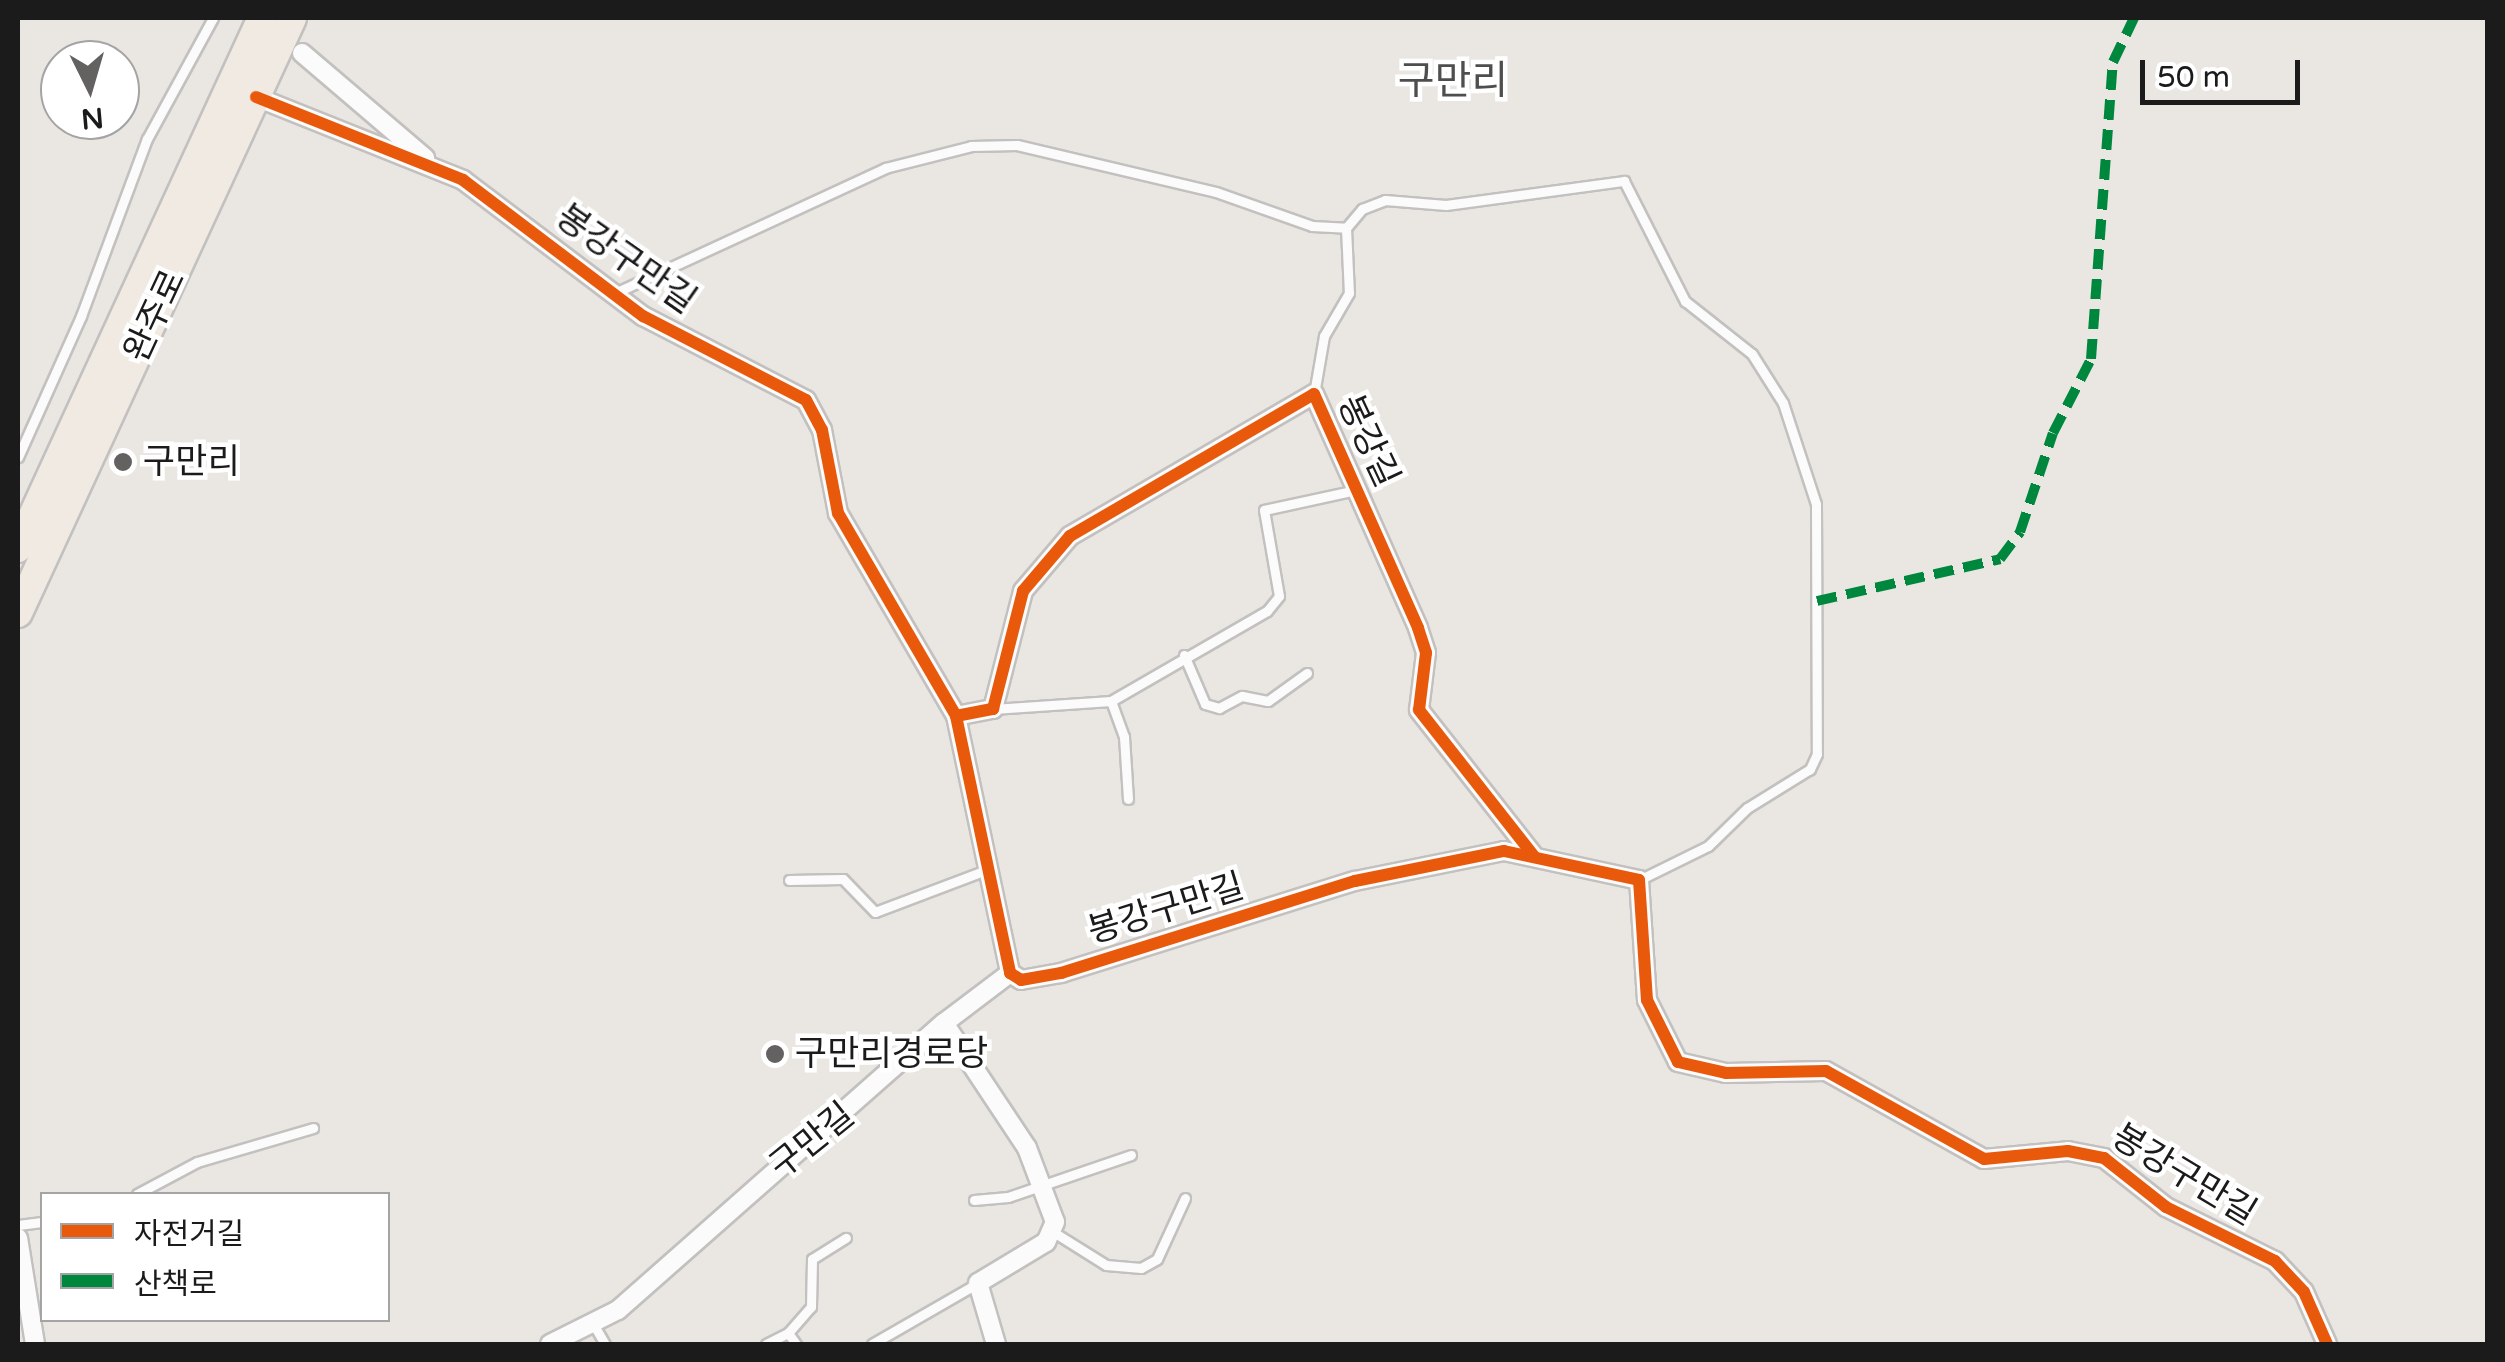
<!DOCTYPE html>
<html>
<head>
<meta charset="utf-8">
<style>
  body { margin:0 }
  #map { position:relative; width:2505px; height:1362px; overflow:hidden; background:#eae7e3; font-family:"Varela Round","Noto Sans KR",sans-serif }
  div>[style] { position:absolute }
  .roads { filter:drop-shadow(2px 0 #c2c1bf) drop-shadow(-2px 0 #c2c1bf) drop-shadow(0 2px #c2c1bf) drop-shadow(0 -2px #c2c1bf) }
  .lane>* { height:9px; margin:-4.5px; padding:0 4.5px; transform-origin:4.5px; border-radius:4.5px; background:#fcfbfb }
  .street>* { height:18px; margin:-9px; padding:0 9px; transform-origin:9px; border-radius:9px; background:#fcfbfb }
  .primary>* { height:28px; margin:-14px; padding:0 14px; transform-origin:14px; border-radius:14px; background:#f0eae2 }
  .quiet>* { height:10px; margin-top:-5px; transform-origin:0; background:repeating-linear-gradient(90deg,#00873e 0 20px,transparent 0 30px) }
  .cycleway>* { height:12px; margin:-6px; padding:0 6px; transform-origin:6px; border-radius:6px; background:#e8590c }
  .dots>* { width:28px; height:28px; translate:-50% -50%; box-sizing:border-box; border:5px solid #fff; border-radius:50% }
  span { translate:-50% -50%; white-space:nowrap; text-align:center; line-height:1.15; -webkit-text-stroke:9px #fff; paint-order:stroke }
  .street-label { font-size:35px; color:#1b1b1b }
  .poi-label { font-size:35px; color:#1b1b1b }
  .left { translate:0 -50%; text-align:left }
  .quarter-label { font-size:40px; color:#4e4e4e }
  .frame { position:absolute; inset:0; border:20px solid #1b1b1b; pointer-events:none }
  .legend { position:absolute; left:40px; top:1192px; width:350px; height:130px; box-sizing:border-box; background:#fff; border:2px solid #a4a4a4; margin:0; padding:12px 18px; list-style:none; font-size:30px; color:#1b1b1b }
  .legend li { display:flex; align-items:center; gap:20px; height:50px }
  .legend b { width:50px; border:2px solid #a4a4a4 }
  .north { position:absolute; left:40px; top:40px; width:100px; height:100px; box-sizing:border-box; background:#fff; border:2px solid #a4a4a4; border-radius:50%; rotate:175deg; font-size:28px; font-weight:700; line-height:40px; text-align:center; color:#1b1b1b }
  .north::after { content:''; display:block; margin:auto; width:35px; height:45px; background:#636261; clip-path:polygon(50% 0,100% 100%,50% 72%,0 100%) }
  .scale { position:absolute; left:2140px; top:60px; width:160px; height:45px; box-sizing:border-box; border:5px solid #1b1b1b; border-top:0; padding-left:12px; font-size:30px; line-height:35px; white-space:nowrap; color:#1b1b1b; -webkit-text-stroke:8px #fff; paint-order:stroke }
</style>
</head>
<body>
<div id="map">
  <div class="roads">
    <div class="lane">
      <div style="left:1346px;top:228px;width:25px;rotate:-50deg"></div>
      <div style="left:1362px;top:209px;width:25px;rotate:-21deg"></div>
      <div style="left:1385px;top:200px;width:61px;rotate:4.7deg"></div>
      <div style="left:1446px;top:205px;width:180px;rotate:-7.7deg"></div>
      <div style="left:1624px;top:181px;width:135px;rotate:63.1deg"></div>
      <div style="left:1685px;top:301px;width:85px;rotate:38.3deg"></div>
      <div style="left:1752px;top:354px;width:58px;rotate:57.7deg"></div>
      <div style="left:1783px;top:403px;width:106px;rotate:71.9deg"></div>
      <div style="left:1816px;top:504px;width:250px;rotate:89.8deg"></div>
      <div style="left:1817px;top:754px;width:17px;rotate:115deg"></div>
      <div style="left:1810px;top:769px;width:74px;rotate:148.2deg"></div>
      <div style="left:1747px;top:808px;width:54px;rotate:135.7deg"></div>
      <div style="left:1708px;top:846px;width:77px;rotate:153.8deg"></div>
      <div style="left:615px;top:293px;width:298px;rotate:-24.8deg"></div>
      <div style="left:885px;top:168px;width:89px;rotate:-14.3deg"></div>
      <div style="left:971px;top:146px;width:46px;rotate:-1.2deg"></div>
      <div style="left:1017px;top:145px;width:204px;rotate:13.3deg"></div>
      <div style="left:1216px;top:192px;width:102px;rotate:19.5deg"></div>
      <div style="left:1312px;top:226px;width:34px;rotate:3deg"></div>
      <div style="left:1346px;top:228px;width:65px;rotate:87.4deg"></div>
      <div style="left:1349px;top:293px;width:50px;rotate:120.2deg"></div>
      <div style="left:1324px;top:336px;width:59px;rotate:99.8deg"></div>
      <div style="left:18px;top:457px;width:154px;rotate:-65.9deg"></div>
      <div style="left:81px;top:316px;width:189px;rotate:-69.6deg"></div>
      <div style="left:147px;top:139px;width:138px;rotate:-61.4deg"></div>
      <div style="left:1184px;top:655px;width:53px;rotate:66.8deg"></div>
      <div style="left:1205px;top:704px;width:15px;rotate:16deg"></div>
      <div style="left:1219px;top:708px;width:26px;rotate:-28deg"></div>
      <div style="left:1242px;top:696px;width:26px;rotate:11deg"></div>
      <div style="left:1268px;top:701px;width:48px;rotate:-35.7deg"></div>
      <div style="left:1111px;top:701px;width:38px;rotate:70deg"></div>
      <div style="left:1124px;top:737px;width:62px;rotate:86.3deg"></div>
      <div style="left:993px;top:709px;width:118px;rotate:-3.9deg"></div>
      <div style="left:1111px;top:701px;width:180px;rotate:-30deg"></div>
      <div style="left:1267px;top:611px;width:19px;rotate:-51deg"></div>
      <div style="left:1279px;top:596px;width:87px;rotate:-99.9deg"></div>
      <div style="left:1264px;top:510px;width:89px;rotate:-12.3deg"></div>
      <div style="left:789px;top:880px;width:54px;rotate:-1.1deg"></div>
      <div style="left:843px;top:879px;width:46px;rotate:45.9deg"></div>
      <div style="left:875px;top:912px;width:122px;rotate:-20.7deg"></div>
      <div style="left:137px;top:1194px;width:68px;rotate:-28.1deg"></div>
      <div style="left:197px;top:1162px;width:121px;rotate:-16.3deg"></div>
      <div style="left:974px;top:1200px;width:34px;rotate:-5deg"></div>
      <div style="left:1008px;top:1197px;width:130px;rotate:-18.9deg"></div>
      <div style="left:18px;top:1225px;width:24px;rotate:-7deg"></div>
      <div style="left:1055px;top:1233px;width:60px;rotate:32.1deg"></div>
      <div style="left:1106px;top:1265px;width:35px;rotate:5deg"></div>
      <div style="left:1141px;top:1268px;width:18px;rotate:-29deg"></div>
      <div style="left:1157px;top:1259px;width:67px;rotate:-65.3deg"></div>
      <div style="left:595px;top:1327px;width:20px;rotate:60deg"></div>
      <div style="left:788px;top:1333px;width:35px;rotate:-49deg"></div>
      <div style="left:811px;top:1307px;width:48px;rotate:-88.8deg"></div>
      <div style="left:812px;top:1259px;width:40px;rotate:-32deg"></div>
      <div style="left:766px;top:1344px;width:25px;rotate:-27deg"></div>
      <div style="left:788px;top:1333px;width:14px;rotate:54deg"></div>
      <div style="left:872px;top:1344px;width:122px;rotate:-29.9deg"></div>
    </div>
    <div class="street">
      <div style="left:302px;top:53px;width:162px;rotate:40.5deg"></div>
      <div style="left:256px;top:97px;width:223px;rotate:21.8deg"></div>
      <div style="left:463px;top:180px;width:226px;rotate:37.1deg"></div>
      <div style="left:643px;top:316px;width:183px;rotate:27.3deg"></div>
      <div style="left:806px;top:400px;width:34px;rotate:62deg"></div>
      <div style="left:822px;top:430px;width:85px;rotate:79.1deg"></div>
      <div style="left:838px;top:513px;width:235px;rotate:59.8deg"></div>
      <div style="left:956px;top:716px;width:263px;rotate:78.1deg"></div>
      <div style="left:1010px;top:973px;width:13px;rotate:32deg"></div>
      <div style="left:1021px;top:980px;width:41px;rotate:-9.9deg"></div>
      <div style="left:1061px;top:973px;width:308px;rotate:-17.4deg"></div>
      <div style="left:1355px;top:881px;width:152px;rotate:-11.4deg"></div>
      <div style="left:1504px;top:851px;width:138px;rotate:12.1deg"></div>
      <div style="left:1639px;top:880px;width:120px;rotate:86.2deg"></div>
      <div style="left:1647px;top:1000px;width:69px;rotate:63.4deg"></div>
      <div style="left:1678px;top:1062px;width:49px;rotate:12.9deg"></div>
      <div style="left:1726px;top:1073px;width:100px;rotate:-1.1deg"></div>
      <div style="left:1826px;top:1071px;width:181px;rotate:29.1deg"></div>
      <div style="left:1984px;top:1159px;width:84px;rotate:-5.4deg"></div>
      <div style="left:2068px;top:1151px;width:37px;rotate:11deg"></div>
      <div style="left:2104px;top:1158px;width:79px;rotate:38.3deg"></div>
      <div style="left:2166px;top:1207px;width:122px;rotate:26.4deg"></div>
      <div style="left:2275px;top:1261px;width:42px;rotate:46.9deg"></div>
      <div style="left:2304px;top:1292px;width:57px;rotate:66.1deg"></div>
      <div style="left:956px;top:716px;width:38px;rotate:-11deg"></div>
      <div style="left:993px;top:709px;width:122px;rotate:-75.7deg"></div>
      <div style="left:1023px;top:591px;width:72px;rotate:-49.5deg"></div>
      <div style="left:1070px;top:536px;width:282px;rotate:-30.2deg"></div>
      <div style="left:1314px;top:394px;width:256px;rotate:66deg"></div>
      <div style="left:1418px;top:628px;width:26px;rotate:72deg"></div>
      <div style="left:1426px;top:653px;width:57px;rotate:97deg"></div>
      <div style="left:1419px;top:710px;width:186px;rotate:51.8deg"></div>
      <div style="left:944px;top:1023px;width:83px;rotate:-37.1deg"></div>
      <div style="left:18px;top:1238px;width:107px;rotate:80.9deg"></div>
      <div style="left:550px;top:1344px;width:76px;rotate:-26.6deg"></div>
      <div style="left:618px;top:1310px;width:434px;rotate:-41.4deg"></div>
      <div style="left:944px;top:1023px;width:150px;rotate:56.4deg"></div>
      <div style="left:1027px;top:1148px;width:79px;rotate:69.3deg"></div>
      <div style="left:1055px;top:1222px;width:22px;rotate:114deg"></div>
      <div style="left:1046px;top:1242px;width:79px;rotate:148.9deg"></div>
      <div style="left:978px;top:1283px;width:64px;rotate:73.6deg"></div>
    </div>
    <div class="primary">
      <div style="left:18px;top:548px;width:583px;rotate:-65.28deg"></div>
      <div style="left:18px;top:613px;width:655px;rotate:-65.27deg"></div>
    </div>
  </div>
  <div class="quiet">
    <div style="left:1817px;top:601px;width:188px;rotate:-12.9deg"></div>
    <div style="left:2000px;top:559px;width:34px;rotate:-53deg"></div>
    <div style="left:2020px;top:532px;width:104px;rotate:-71.6deg"></div>
    <div style="left:2053px;top:433px;width:83px;rotate:-62.8deg"></div>
    <div style="left:2091px;top:359px;width:298px;rotate:-85.8deg"></div>
    <div style="left:2113px;top:62px;width:49px;rotate:-64.5deg"></div>
  </div>
  <div class="cycleway">
    <div style="left:256px;top:97px;width:223px;rotate:21.8deg"></div>
    <div style="left:463px;top:180px;width:226px;rotate:37.1deg"></div>
    <div style="left:643px;top:316px;width:183px;rotate:27.3deg"></div>
    <div style="left:806px;top:400px;width:34px;rotate:62deg"></div>
    <div style="left:822px;top:430px;width:85px;rotate:79.1deg"></div>
    <div style="left:838px;top:513px;width:235px;rotate:59.8deg"></div>
    <div style="left:956px;top:716px;width:263px;rotate:78.1deg"></div>
    <div style="left:1010px;top:973px;width:13px;rotate:32deg"></div>
    <div style="left:1021px;top:980px;width:41px;rotate:-9.9deg"></div>
    <div style="left:1061px;top:973px;width:308px;rotate:-17.4deg"></div>
    <div style="left:1355px;top:881px;width:152px;rotate:-11.4deg"></div>
    <div style="left:1504px;top:851px;width:138px;rotate:12.1deg"></div>
    <div style="left:1639px;top:880px;width:120px;rotate:86.2deg"></div>
    <div style="left:1647px;top:1000px;width:69px;rotate:63.4deg"></div>
    <div style="left:1678px;top:1062px;width:49px;rotate:12.9deg"></div>
    <div style="left:1726px;top:1073px;width:100px;rotate:-1.1deg"></div>
    <div style="left:1826px;top:1071px;width:181px;rotate:29.1deg"></div>
    <div style="left:1984px;top:1159px;width:84px;rotate:-5.4deg"></div>
    <div style="left:2068px;top:1151px;width:37px;rotate:11deg"></div>
    <div style="left:2104px;top:1158px;width:79px;rotate:38.3deg"></div>
    <div style="left:2166px;top:1207px;width:122px;rotate:26.4deg"></div>
    <div style="left:2275px;top:1261px;width:42px;rotate:46.9deg"></div>
    <div style="left:2304px;top:1292px;width:57px;rotate:66.1deg"></div>
    <div style="left:956px;top:716px;width:38px;rotate:-11deg"></div>
    <div style="left:993px;top:709px;width:122px;rotate:-75.7deg"></div>
    <div style="left:1023px;top:591px;width:72px;rotate:-49.5deg"></div>
    <div style="left:1070px;top:536px;width:282px;rotate:-30.2deg"></div>
    <div style="left:1314px;top:394px;width:256px;rotate:66deg"></div>
    <div style="left:1418px;top:628px;width:26px;rotate:72deg"></div>
    <div style="left:1426px;top:653px;width:57px;rotate:97deg"></div>
    <div style="left:1419px;top:710px;width:186px;rotate:51.8deg"></div>
  </div>
  <div class="dots">
    <div style="left:123px;top:462px;background:#636261"></div>
    <div style="left:775px;top:1054px;background:#636261"></div>
  </div>
  <div class="street-label">
    <span style="left:626px;top:259px;rotate:35deg">봉강구만길</span>
    <span style="left:155px;top:316px;rotate:-65deg">완주로</span>
    <span style="left:1368px;top:441px;rotate:65deg">봉강길</span>
    <span style="left:1166px;top:909px;rotate:-17deg">봉강구만길</span>
    <span style="left:812px;top:1141px;rotate:-39deg">구만길</span>
    <span style="left:2184px;top:1175px;rotate:31deg">봉강구만길</span>
  </div>
  <div class="poi-label">
    <span class="left" style="left:143px;top:462px">구만리</span>
    <span class="left" style="left:795px;top:1054px">구만리경로당</span>
  </div>
  <div class="quarter-label">
    <span style="left:1453px;top:81px">구만리</span>
  </div>
  <div class="frame"></div>
  <ul class="legend">
  <li><b style="height:12px;background:#e8590c"></b>자전거길</li>
  <li><b style="height:12px;background:#00873e"></b>산책로</li>
  </ul>
  <div class="north">N</div>
  <div class="scale">50 m</div>
</div>
</body>
</html>
